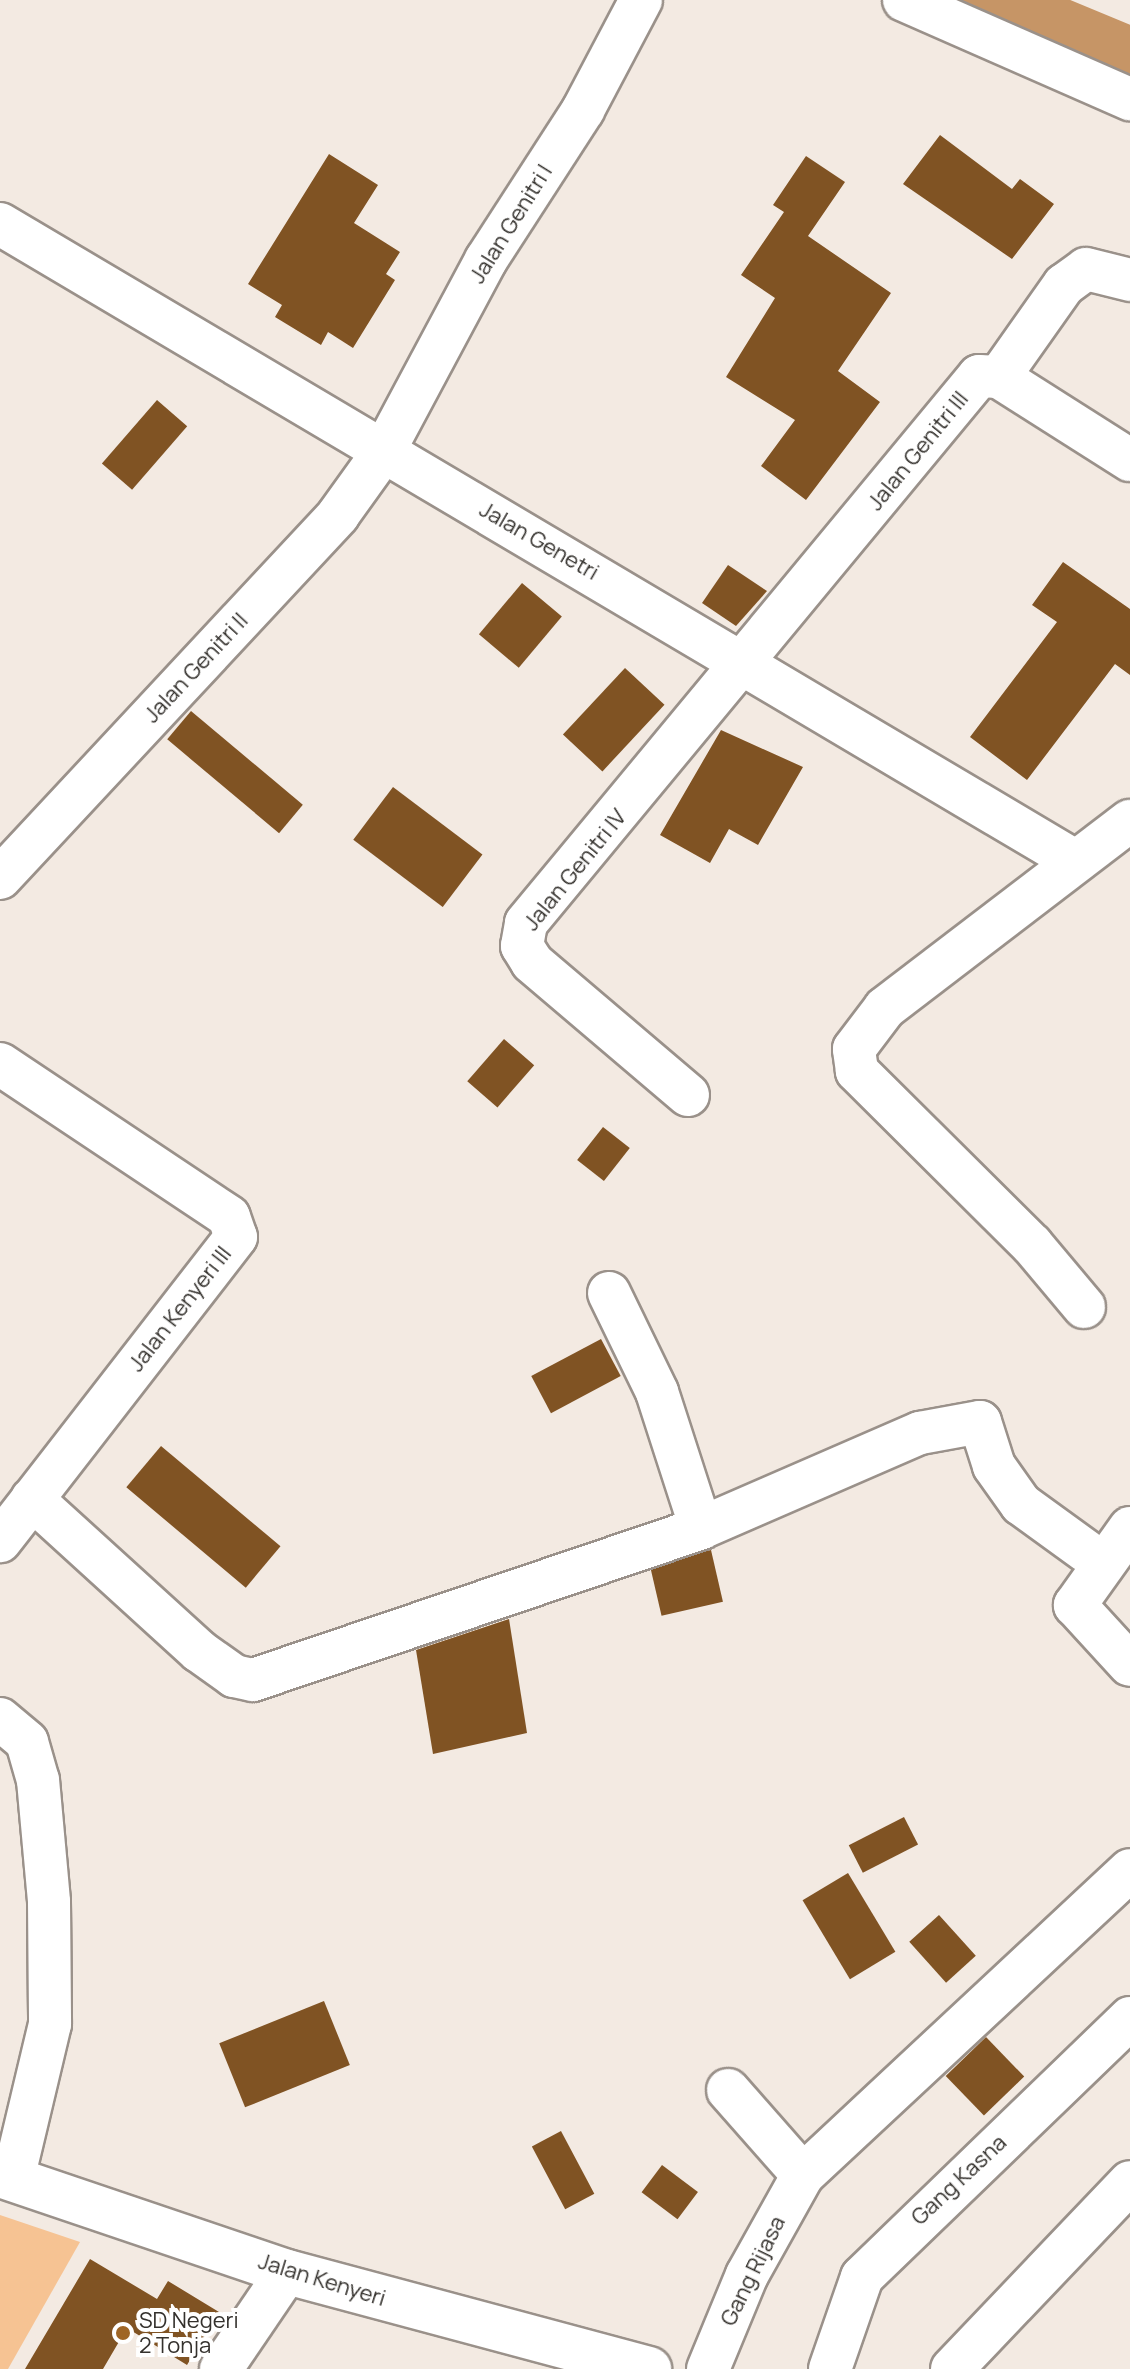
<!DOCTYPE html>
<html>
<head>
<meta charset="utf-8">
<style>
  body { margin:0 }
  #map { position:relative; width:1130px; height:2369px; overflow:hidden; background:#f3eae2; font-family:Manrope,sans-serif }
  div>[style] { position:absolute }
  .green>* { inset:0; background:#f6c393 }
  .river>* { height:74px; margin:-37px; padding:0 37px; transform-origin:37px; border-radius:37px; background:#c69566 }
  .building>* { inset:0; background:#805323; transform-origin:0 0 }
  .roads { filter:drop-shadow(2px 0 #9a918a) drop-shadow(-2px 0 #9a918a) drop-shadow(0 2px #9a918a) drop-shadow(0 -2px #9a918a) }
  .minor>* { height:42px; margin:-21px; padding:0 21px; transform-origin:21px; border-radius:21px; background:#fff }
  .tertiary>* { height:44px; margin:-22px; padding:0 22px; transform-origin:22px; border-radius:22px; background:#fff }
  .dots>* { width:22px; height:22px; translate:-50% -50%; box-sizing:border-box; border:4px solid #fff; border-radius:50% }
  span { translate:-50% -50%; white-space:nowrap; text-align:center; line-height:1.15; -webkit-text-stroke:8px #fff; paint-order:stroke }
  .street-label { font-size:22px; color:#34312d }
  .poi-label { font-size:22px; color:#34312d }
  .left { translate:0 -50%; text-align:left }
</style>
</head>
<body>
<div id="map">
  <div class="green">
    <div style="clip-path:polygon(0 2215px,80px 2242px,8px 2369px,0 2369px)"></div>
  </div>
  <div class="river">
    <div style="left:974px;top:0;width:169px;rotate:22.6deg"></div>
  </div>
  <div class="building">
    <div style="clip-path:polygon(940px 135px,1012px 189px,1020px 179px,1054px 204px,1012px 259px,903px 184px)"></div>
    <div style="clip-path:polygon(329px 154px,378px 185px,354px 223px,400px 252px,386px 274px,395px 280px,353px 348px,328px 332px,321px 345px,275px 317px,282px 305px,248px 284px)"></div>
    <div style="clip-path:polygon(806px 156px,845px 182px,808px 236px,891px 293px,838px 371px,880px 402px,806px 500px,761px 466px,795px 420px,726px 377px,775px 298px,741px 275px,784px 212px,773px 205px)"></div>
    <div style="left:157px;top:400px;width:40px;height:84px;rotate:41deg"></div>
    <div style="clip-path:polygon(1063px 562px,1130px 609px,1130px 675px,1115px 664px,1027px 780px,970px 737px,1057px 622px,1032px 605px)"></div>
    <div style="clip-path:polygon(728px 565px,767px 591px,736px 626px,702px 603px)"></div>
    <div style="left:522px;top:583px;width:52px;height:67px;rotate:40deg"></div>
    <div style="left:625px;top:668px;width:54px;height:91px;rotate:43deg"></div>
    <div style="left:191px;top:711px;width:146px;height:37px;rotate:40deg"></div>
    <div style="clip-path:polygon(721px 730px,803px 767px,758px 845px,729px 829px,710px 863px,660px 835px)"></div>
    <div style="left:393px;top:787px;width:112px;height:66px;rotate:37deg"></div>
    <div style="left:504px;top:1039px;width:40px;height:56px;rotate:41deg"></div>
    <div style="left:603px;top:1127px;width:34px;height:42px;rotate:38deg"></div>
    <div style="left:601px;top:1339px;width:42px;height:79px;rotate:62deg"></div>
    <div style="left:161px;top:1446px;width:156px;height:54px;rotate:40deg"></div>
    <div style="left:711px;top:1550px;width:53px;height:63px;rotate:77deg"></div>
    <div style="clip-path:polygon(509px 1619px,527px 1733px,433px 1754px,416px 1650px)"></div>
    <div style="left:904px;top:1817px;width:31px;height:62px;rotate:63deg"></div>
    <div style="left:848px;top:1873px;width:92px;height:53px;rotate:59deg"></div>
    <div style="left:939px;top:1915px;width:55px;height:40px;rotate:48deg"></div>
    <div style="left:324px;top:2001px;width:69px;height:113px;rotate:68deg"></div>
    <div style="left:986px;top:2037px;width:55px;height:56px;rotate:46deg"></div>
    <div style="left:561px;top:2131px;width:71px;height:33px;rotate:62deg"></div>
    <div style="left:662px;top:2165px;width:45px;height:34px;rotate:37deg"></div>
    <div style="clip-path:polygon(90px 2259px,157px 2299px,168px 2281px,219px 2312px,187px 2365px,127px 2328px,103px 2369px,25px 2369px)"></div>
  </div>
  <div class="roads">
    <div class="minor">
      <div style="left:904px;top:0;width:247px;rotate:23.7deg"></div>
      <div style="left:0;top:224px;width:1250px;rotate:30.65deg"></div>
      <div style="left:999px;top:377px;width:113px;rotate:-54.8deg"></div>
      <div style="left:1064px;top:285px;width:27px;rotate:-36deg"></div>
      <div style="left:1086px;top:269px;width:45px;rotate:14deg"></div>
      <div style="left:0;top:878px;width:496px;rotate:-47deg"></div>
      <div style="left:338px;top:515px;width:79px;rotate:-54.3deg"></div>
      <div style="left:384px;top:451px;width:217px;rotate:-61.9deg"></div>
      <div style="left:486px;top:260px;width:179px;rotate:-57.1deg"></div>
      <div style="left:583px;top:110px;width:124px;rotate:-62.2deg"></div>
      <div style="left:0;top:1064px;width:275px;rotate:33.7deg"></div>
      <div style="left:229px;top:1217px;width:21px;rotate:71deg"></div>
      <div style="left:236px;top:1237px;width:385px;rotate:127.8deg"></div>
      <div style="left:688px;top:1095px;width:205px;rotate:-139.6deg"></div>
      <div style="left:532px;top:962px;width:19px;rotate:-122deg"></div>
      <div style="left:522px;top:946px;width:23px;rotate:-80deg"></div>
      <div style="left:526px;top:923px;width:710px;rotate:-50.37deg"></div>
      <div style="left:979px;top:376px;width:20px;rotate:3deg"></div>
      <div style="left:999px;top:377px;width:155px;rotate:32.4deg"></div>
      <div style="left:609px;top:1293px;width:110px;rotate:64.1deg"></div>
      <div style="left:657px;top:1392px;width:143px;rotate:72.1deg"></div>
      <div style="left:1084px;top:1307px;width:81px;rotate:-130deg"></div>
      <div style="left:1032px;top:1245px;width:247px;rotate:-135.2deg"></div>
      <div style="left:857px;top:1071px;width:22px;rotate:-98deg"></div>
      <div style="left:854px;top:1049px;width:51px;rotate:-52.9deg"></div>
      <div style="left:885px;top:1008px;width:308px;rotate:-37.4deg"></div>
      <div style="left:32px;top:1499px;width:226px;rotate:42.3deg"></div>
      <div style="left:199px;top:1651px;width:43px;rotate:35.5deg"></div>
      <div style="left:234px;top:1676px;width:19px;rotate:12deg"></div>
      <div style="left:253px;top:1680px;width:473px;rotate:-18.7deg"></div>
      <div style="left:701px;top:1528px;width:239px;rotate:-23.5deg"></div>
      <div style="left:920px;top:1433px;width:61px;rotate:-10.4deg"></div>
      <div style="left:980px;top:1422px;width:46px;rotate:72.3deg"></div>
      <div style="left:994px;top:1466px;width:47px;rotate:54.6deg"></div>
      <div style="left:1021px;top:1504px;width:80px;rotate:35.9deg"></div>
      <div style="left:1130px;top:1528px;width:95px;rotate:125.5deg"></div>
      <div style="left:1075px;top:1605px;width:81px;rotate:47.5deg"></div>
      <div style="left:0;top:1719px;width:35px;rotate:40deg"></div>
      <div style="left:27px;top:1742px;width:40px;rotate:74deg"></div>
      <div style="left:38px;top:1780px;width:122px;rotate:84.8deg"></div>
      <div style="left:49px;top:1902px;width:122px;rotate:89.5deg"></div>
      <div style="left:50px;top:2024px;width:159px;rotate:103.4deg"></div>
      <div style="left:728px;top:2090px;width:113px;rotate:48.6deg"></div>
      <div style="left:221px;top:2369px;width:117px;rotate:-55.8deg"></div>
      <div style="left:708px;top:2369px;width:102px;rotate:-67.5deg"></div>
      <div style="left:747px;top:2275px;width:115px;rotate:-60.8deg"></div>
      <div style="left:803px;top:2175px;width:447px;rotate:-43deg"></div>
      <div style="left:830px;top:2369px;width:97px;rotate:-70.8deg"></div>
      <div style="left:862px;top:2277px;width:373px;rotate:-44deg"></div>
      <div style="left:952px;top:2369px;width:258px;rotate:-46.4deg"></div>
    </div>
    <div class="tertiary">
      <div style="left:0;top:2175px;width:303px;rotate:18.7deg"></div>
      <div style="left:287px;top:2272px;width:375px;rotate:15deg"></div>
    </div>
  </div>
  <div class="dots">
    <div style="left:123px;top:2333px;background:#9f6525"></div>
  </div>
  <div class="street-label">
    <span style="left:511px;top:224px;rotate:-58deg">Jalan Genitri I</span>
    <span style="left:918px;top:451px;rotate:-51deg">Jalan Genitri III</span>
    <span style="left:539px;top:541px;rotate:30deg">Jalan Genetri</span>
    <span style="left:196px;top:668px;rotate:-47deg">Jalan Genitri II</span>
    <span style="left:575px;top:870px;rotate:-51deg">Jalan Genitri IV</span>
    <span style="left:180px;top:1309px;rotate:-52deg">Jalan Kenyeri III</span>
    <span style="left:959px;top:2180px;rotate:-43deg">Gang Kasna</span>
    <span style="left:753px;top:2271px;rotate:-64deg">Gang Rijasa</span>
    <span style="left:322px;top:2280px;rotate:17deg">Jalan Kenyeri</span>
  </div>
  <div class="poi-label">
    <span class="left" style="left:139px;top:2333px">SD Negeri<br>2 Tonja</span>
  </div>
</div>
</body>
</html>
